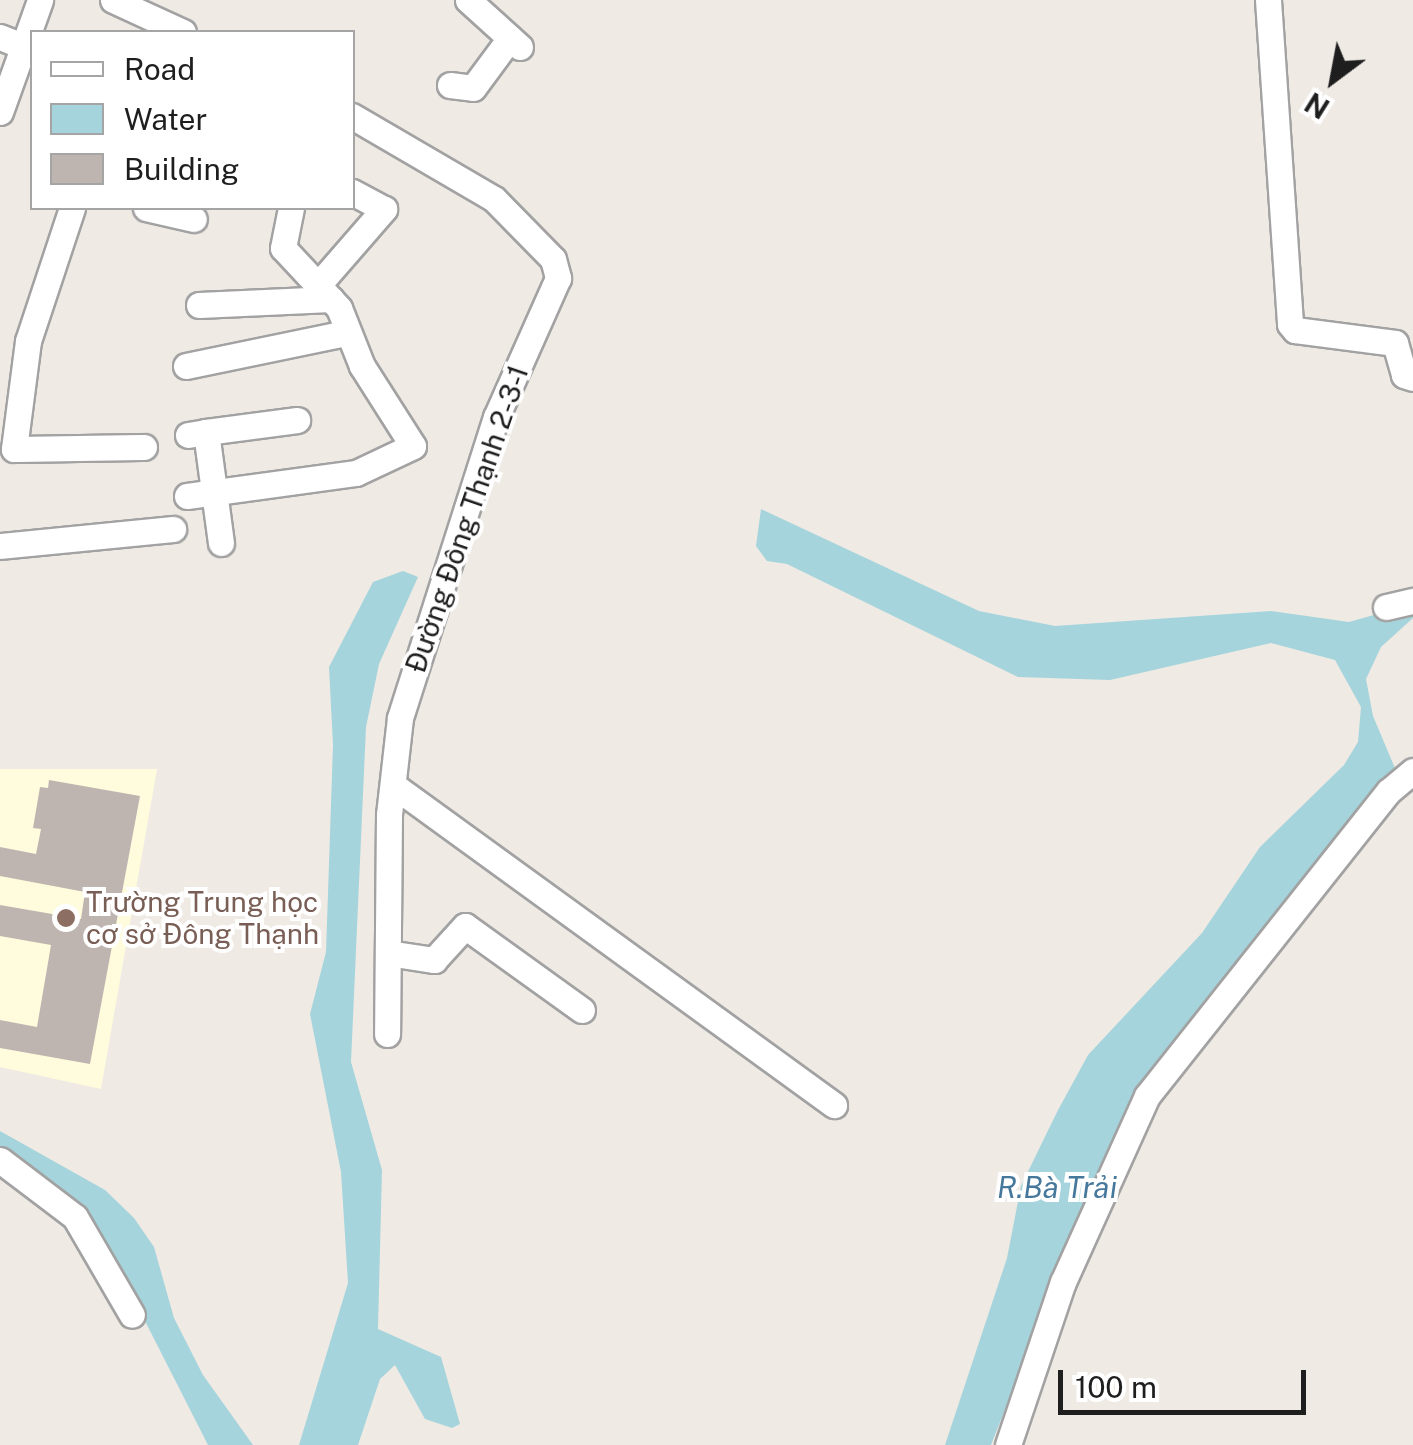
<!DOCTYPE html>
<html>
<head>
<meta charset="utf-8">
<style>
  body { margin:0 }
  #map { position:relative; width:1413px; height:1445px; overflow:hidden; background:#efeae4; font-family:"Public Sans",sans-serif }
  div>[style] { position:absolute }
  .education>* { inset:0; background:#fefcdd }
  .water>* { inset:0; background:#a5d4dc }
  .building>* { inset:0; background:#bfb5b0 }
  .roads { filter:drop-shadow(2px 0 #a2a2a2) drop-shadow(-2px 0 #a2a2a2) drop-shadow(0 2px #a2a2a2) drop-shadow(0 -2px #a2a2a2) }
  .minor>* { height:25px; margin:-12.5px; padding:0 12.5px; transform-origin:12.5px; border-radius:12.5px; background:#fff }
  .dots>* { width:28px; height:28px; translate:-50% -50%; box-sizing:border-box; border:5px solid #fff; border-radius:50% }
  span { translate:-50% -50%; white-space:nowrap; text-align:center; line-height:1.15; -webkit-text-stroke:8px #fff; paint-order:stroke }
  .street-label { font-size:28px; color:#1e1e1e }
  .education-label { font-size:28px; color:#785e54 }
  .left { translate:0 -50%; text-align:left }
  .water-label { font-size:30px; color:#46789c; font-style:italic }
  .legend { position:absolute; left:30px; top:30px; width:325px; height:180px; box-sizing:border-box; background:#fff; border:2px solid #a5a5a5; margin:0; padding:12px 18px; list-style:none; font-size:30px; color:#1e1e1e }
  .legend li { display:flex; align-items:center; gap:20px; height:50px }
  .legend b { width:50px; border:2px solid #a5a5a5 }
  .north { position:absolute; left:1283px; top:30px; width:100px; height:100px; -webkit-text-stroke:8px #fff; paint-order:stroke; rotate:212deg; font-size:28px; font-weight:700; line-height:40px; text-align:center; color:#1e1e1e }
  .north::after { content:''; display:block; margin:auto; width:35px; height:45px; background:#1e1e1e; clip-path:polygon(50% 0,100% 100%,50% 72%,0 100%) }
  .scale { position:absolute; left:1058px; top:1370px; width:248px; height:45px; box-sizing:border-box; border:5px solid #1e1e1e; border-top:0; padding-left:12px; font-size:30px; line-height:35px; white-space:nowrap; color:#1e1e1e; -webkit-text-stroke:8px #fff; paint-order:stroke }
</style>
</head>
<body>
<div id="map">
  <div class="education">
    <div style="clip-path:polygon(0 769px,157px 769px,101px 1089px,0 1067px)"></div>
  </div>
  <div class="water">
    <div style="clip-path:polygon(761px 509px,979px 611px,1055px 626px,1271px 611px,1349px 622px,1413px 604px,1413px 618px,1381px 647px,1366px 679px,1373px 716px,1397px 773px,1224px 984px,1066px 1255px,991px 1445px,945px 1445px,1007px 1258px,1021px 1186px,1057px 1112px,1088px 1055px,1202px 933px,1260px 847px,1344px 765px,1358px 742px,1361px 707px,1335px 660px,1271px 643px,1110px 680px,1018px 677px,787px 564px,767px 561px,756px 546px)"></div>
    <div style="clip-path:polygon(403px 571px,418px 577px,379px 664px,366px 727px,351px 1062px,382px 1170px,378px 1329px,441px 1357px,460px 1424px,452px 1428px,425px 1419px,395px 1365px,380px 1379px,358px 1445px,299px 1445px,348px 1283px,341px 1172px,310px 1014px,326px 952px,333px 745px,329px 667px,373px 582px)"></div>
    <div style="clip-path:polygon(0 1131px,105px 1190px,134px 1218px,154px 1247px,174px 1318px,203px 1375px,253px 1445px,208px 1445px,115px 1262px,0 1154px)"></div>
  </div>
  <div class="building">
    <div style="clip-path:polygon(49px 780px,140px 796px,90px 1064px,0 1048px,0 1020px,37px 1027px,51px 945px,0 936px,0 905px,81px 919px,85px 892px,0 876px,0 847px,36px 854px,41px 829px,33px 828px,40px 787px,48px 788px)"></div>
  </div>
  <div class="roads">
    <div class="minor">
      <div style="left:113px;top:0;width:77px;rotate:24.6deg"></div>
      <div style="left:468px;top:0;width:70px;rotate:42.1deg"></div>
      <div style="left:1268px;top:0;width:325px;rotate:86.1deg"></div>
      <div style="left:1290px;top:324px;width:8px;rotate:50deg"></div>
      <div style="left:1295px;top:330px;width:101px;rotate:7.4deg"></div>
      <div style="left:1395px;top:343px;width:33px;rotate:74deg"></div>
      <div style="left:1404px;top:375px;width:9px;rotate:18deg"></div>
      <div style="left:0;top:37px;width:27px;rotate:22deg"></div>
      <div style="left:450px;top:85px;width:23px;rotate:7deg"></div>
      <div style="left:473px;top:88px;width:62px;rotate:-53.5deg"></div>
      <div style="left:0;top:112px;width:119px;rotate:-70.3deg"></div>
      <div style="left:352px;top:116px;width:164px;rotate:30.3deg"></div>
      <div style="left:494px;top:199px;width:84px;rotate:45.5deg"></div>
      <div style="left:553px;top:259px;width:20px;rotate:75deg"></div>
      <div style="left:558px;top:278px;width:152px;rotate:114deg"></div>
      <div style="left:496px;top:417px;width:316px;rotate:107.7deg"></div>
      <div style="left:400px;top:718px;width:98px;rotate:96.5deg"></div>
      <div style="left:389px;top:815px;width:219px;rotate:90.5deg"></div>
      <div style="left:72px;top:208px;width:140px;rotate:108.3deg"></div>
      <div style="left:28px;top:341px;width:109px;rotate:97.4deg"></div>
      <div style="left:14px;top:449px;width:130px;rotate:-0.9deg"></div>
      <div style="left:146px;top:208px;width:49px;rotate:12.9deg"></div>
      <div style="left:318px;top:285px;width:101px;rotate:-49deg"></div>
      <div style="left:384px;top:209px;width:36px;rotate:-152deg"></div>
      <div style="left:199px;top:305px;width:132px;rotate:-2.6deg"></div>
      <div style="left:186px;top:366px;width:163px;rotate:-11.7deg"></div>
      <div style="left:206px;top:432px;width:92px;rotate:-7.5deg"></div>
      <div style="left:188px;top:435px;width:18px;rotate:-9deg"></div>
      <div style="left:206px;top:432px;width:112px;rotate:82.3deg"></div>
      <div style="left:187px;top:496px;width:171px;rotate:-7.8deg"></div>
      <div style="left:356px;top:473px;width:63px;rotate:-25.3deg"></div>
      <div style="left:413px;top:446px;width:95px;rotate:-122.5deg"></div>
      <div style="left:362px;top:366px;width:62px;rotate:-111.6deg"></div>
      <div style="left:339px;top:308px;width:82px;rotate:-133deg"></div>
      <div style="left:283px;top:248px;width:41px;rotate:-78.7deg"></div>
      <div style="left:0;top:546px;width:174px;rotate:-5.6deg"></div>
      <div style="left:1386px;top:607px;width:28px;rotate:-13deg"></div>
      <div style="left:393px;top:785px;width:545px;rotate:35.97deg"></div>
      <div style="left:388px;top:953px;width:47px;rotate:8.7deg"></div>
      <div style="left:434px;top:960px;width:46px;rotate:-47.6deg"></div>
      <div style="left:465px;top:926px;width:144px;rotate:35.7deg"></div>
      <div style="left:0;top:1160px;width:94px;rotate:37.2deg"></div>
      <div style="left:75px;top:1217px;width:113px;rotate:59.8deg"></div>
      <div style="left:1008px;top:1445px;width:172px;rotate:-71.4deg"></div>
      <div style="left:1063px;top:1282px;width:204px;rotate:-65.7deg"></div>
      <div style="left:1147px;top:1096px;width:389px;rotate:-51.6deg"></div>
      <div style="left:1389px;top:791px;width:31px;rotate:-40deg"></div>
    </div>
  </div>
  <div class="dots">
    <div style="left:66px;top:918px;background:#8d6e63"></div>
  </div>
  <div class="street-label">
    <span style="left:467px;top:519px;rotate:-71deg">Đường Đông Thạnh 2-3-1</span>
  </div>
  <div class="education-label">
    <span class="left" style="left:86px;top:918px">Trường Trung học<br>cơ sở Đông Thạnh</span>
  </div>
  <div class="water-label">
    <span style="left:1057px;top:1187px">R.Bà Trải</span>
  </div>
  <ul class="legend">
  <li><b style="height:12px;background:#fff"></b>Road</li>
  <li><b style="height:28px;background:#a5d4dc"></b>Water</li>
  <li><b style="height:28px;background:#bfb5b0"></b>Building</li>
  </ul>
  <div class="north">N</div>
  <div class="scale">100 m</div>
</div>
</body>
</html>
